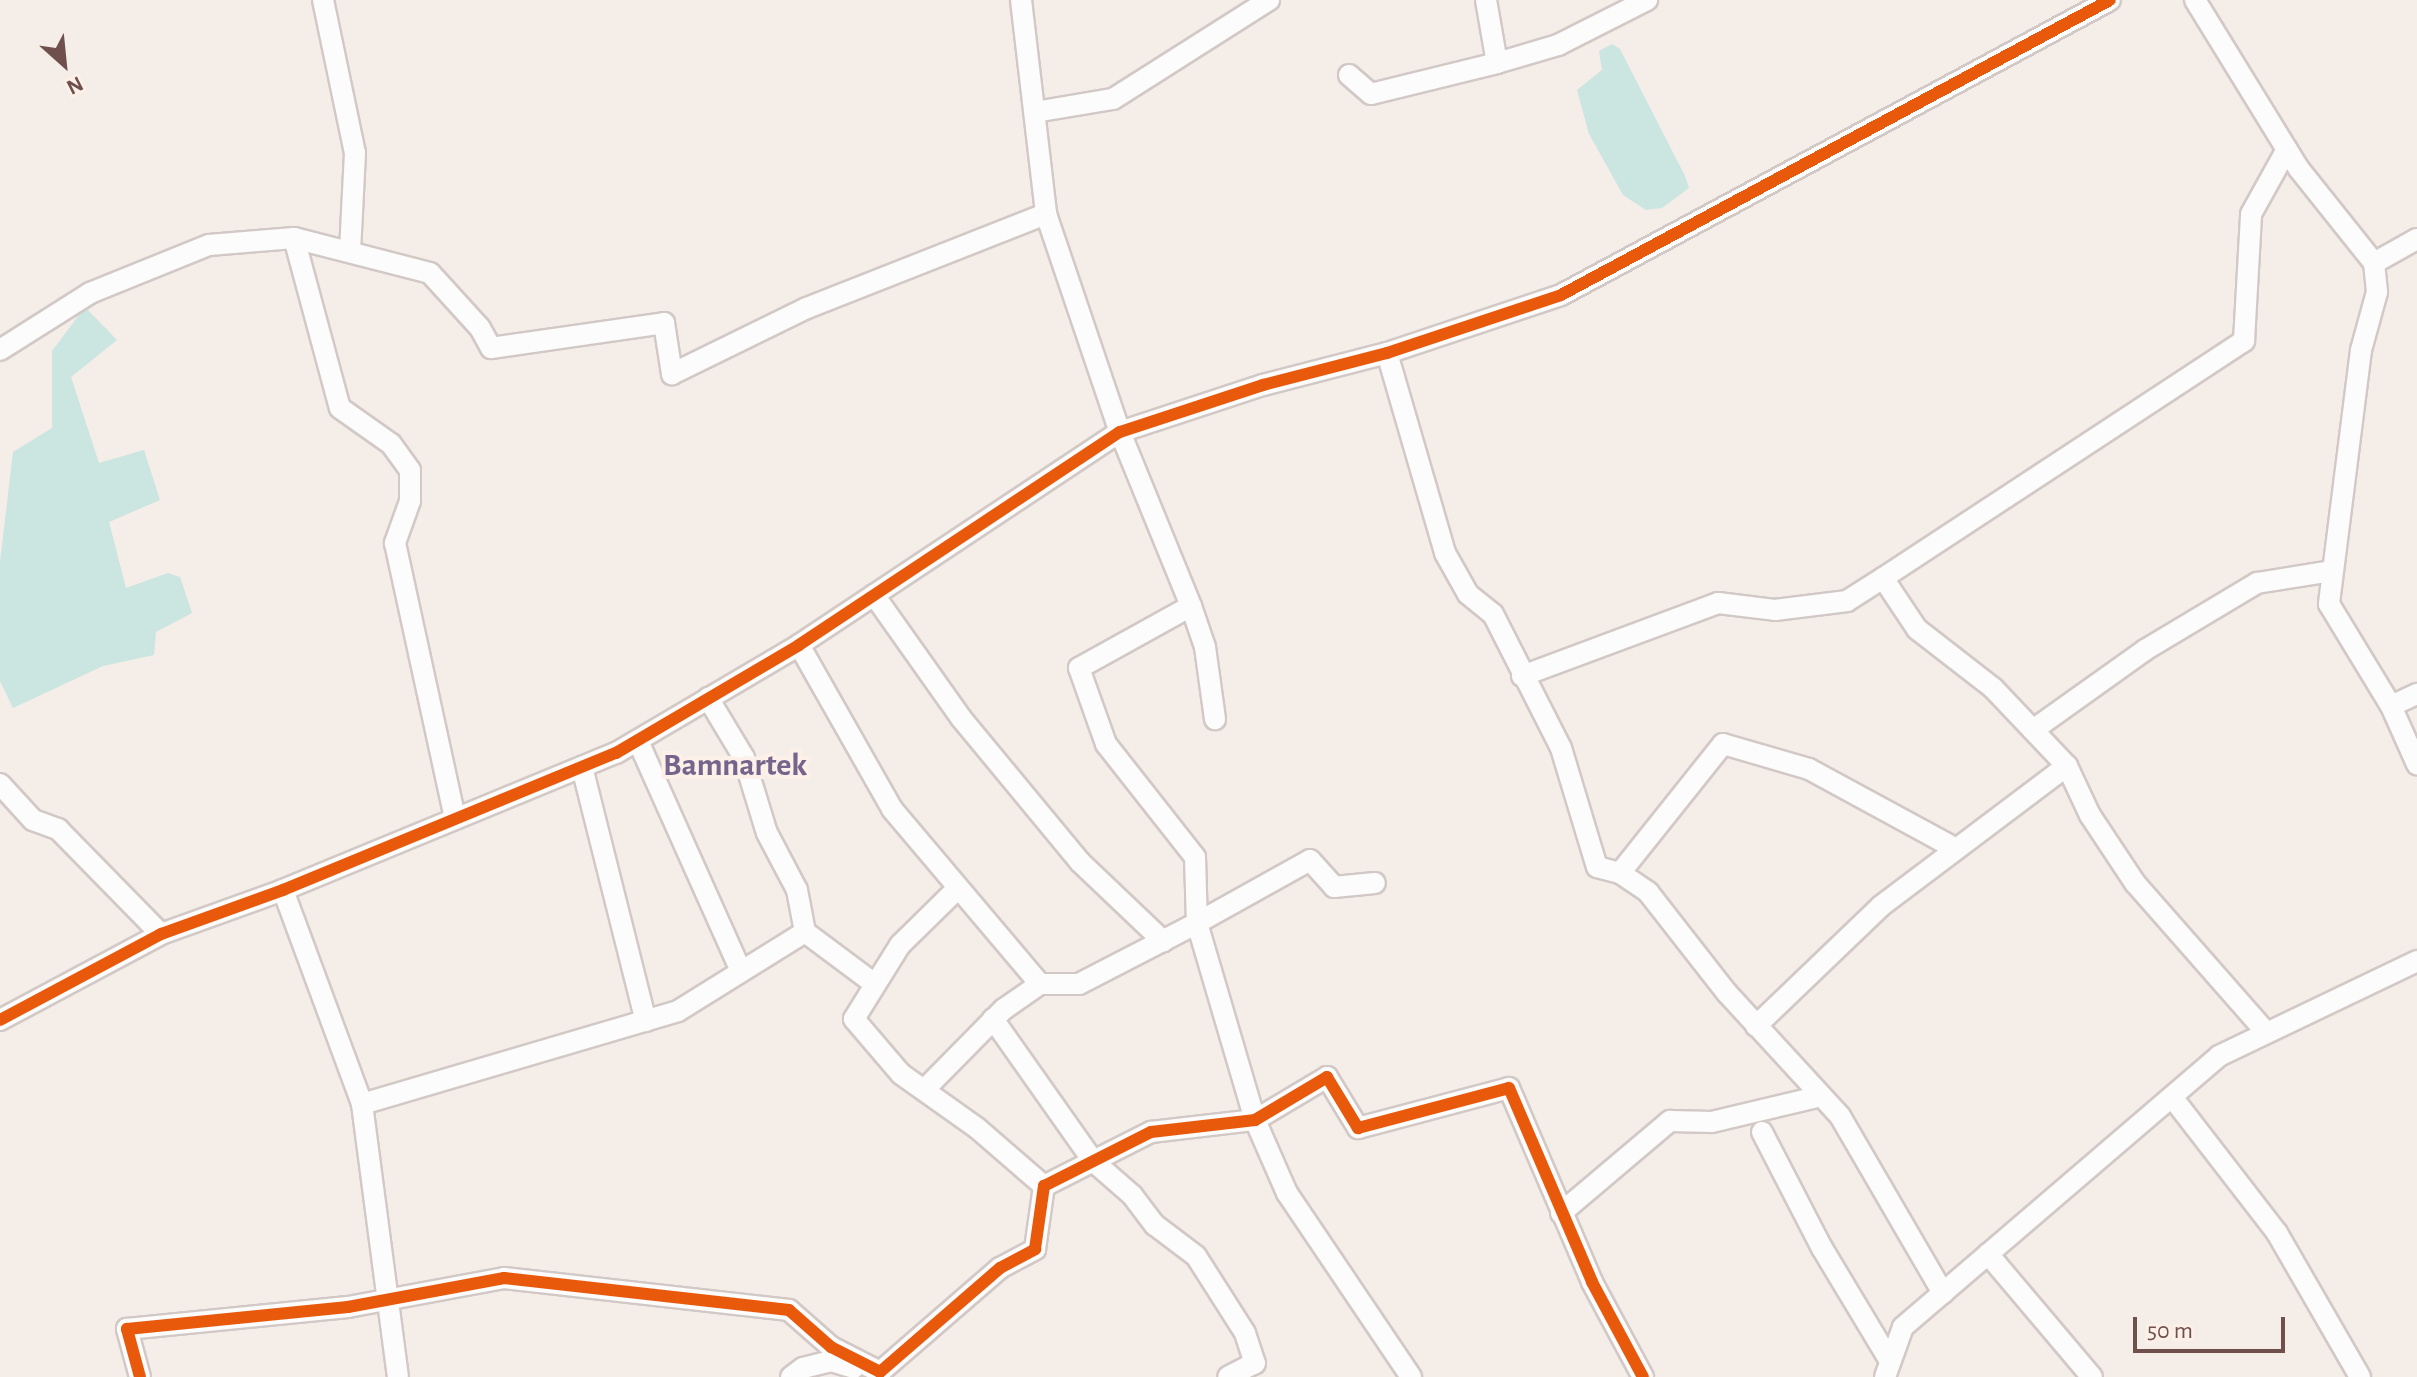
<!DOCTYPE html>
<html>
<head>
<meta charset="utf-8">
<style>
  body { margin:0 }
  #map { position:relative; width:2417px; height:1377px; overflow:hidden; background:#f4ede8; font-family:"Alegreya Sans",sans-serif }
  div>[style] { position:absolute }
  .water>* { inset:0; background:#cbe5e1 }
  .roads { filter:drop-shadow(2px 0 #d2c9c6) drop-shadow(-2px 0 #d2c9c6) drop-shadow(0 2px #d2c9c6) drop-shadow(0 -2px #d2c9c6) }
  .street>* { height:20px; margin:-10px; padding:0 10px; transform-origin:10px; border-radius:10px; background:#fdfcfc }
  .cycleway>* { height:12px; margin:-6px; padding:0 6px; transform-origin:6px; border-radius:6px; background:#e8590c }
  span { translate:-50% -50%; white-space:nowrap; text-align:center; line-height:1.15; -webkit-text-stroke:8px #fdf0e8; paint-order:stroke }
  .quarter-label { font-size:32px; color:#75648b; font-weight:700 }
  .north { position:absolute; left:24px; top:24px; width:80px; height:80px; -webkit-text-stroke:6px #fdf0e8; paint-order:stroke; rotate:153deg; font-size:22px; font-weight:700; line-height:32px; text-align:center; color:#6f504c }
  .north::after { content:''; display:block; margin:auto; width:28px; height:36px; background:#6f504c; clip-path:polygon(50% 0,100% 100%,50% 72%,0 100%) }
  .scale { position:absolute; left:2133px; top:1317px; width:152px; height:36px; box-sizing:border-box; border:4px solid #6f504c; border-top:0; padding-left:10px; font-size:24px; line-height:28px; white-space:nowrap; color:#6f504c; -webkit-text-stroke:6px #fdf0e8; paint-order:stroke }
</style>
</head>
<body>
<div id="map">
  <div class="water">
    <div style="clip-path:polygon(1612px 44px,1620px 49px,1685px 176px,1689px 188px,1662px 208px,1646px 210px,1623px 195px,1589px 134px,1577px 90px,1602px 70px,1599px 51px)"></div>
    <div style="clip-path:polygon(85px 307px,117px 340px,71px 377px,99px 463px,144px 450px,160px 500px,109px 522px,126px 588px,168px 573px,180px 577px,192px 613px,156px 632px,154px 655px,103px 666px,13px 708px,0 681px,0 562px,13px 452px,52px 428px,52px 351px)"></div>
  </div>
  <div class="roads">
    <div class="street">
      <div style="left:323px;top:0;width:156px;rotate:78.2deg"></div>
      <div style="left:355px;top:153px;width:98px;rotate:92.9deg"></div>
      <div style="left:1021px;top:0;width:215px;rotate:83.3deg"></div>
      <div style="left:1046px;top:214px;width:230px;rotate:71.3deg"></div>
      <div style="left:1120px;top:432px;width:188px;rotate:67.8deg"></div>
      <div style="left:1191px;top:606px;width:128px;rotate:151deg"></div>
      <div style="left:1079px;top:668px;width:81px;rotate:70.4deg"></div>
      <div style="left:1106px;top:744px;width:144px;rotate:51.8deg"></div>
      <div style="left:1195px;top:857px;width:66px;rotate:88.3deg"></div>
      <div style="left:1197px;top:923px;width:129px;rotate:-29.1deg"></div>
      <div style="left:1310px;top:860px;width:36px;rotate:48deg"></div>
      <div style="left:1334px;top:887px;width:41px;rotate:-5.6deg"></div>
      <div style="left:1486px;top:0;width:64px;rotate:80.1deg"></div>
      <div style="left:1497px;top:63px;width:64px;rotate:-16.4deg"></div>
      <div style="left:1558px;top:45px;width:100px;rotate:-26.8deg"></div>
      <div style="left:2195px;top:0;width:198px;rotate:58.4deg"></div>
      <div style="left:2299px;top:169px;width:120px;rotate:51.4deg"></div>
      <div style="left:2374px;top:263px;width:29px;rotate:84deg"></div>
      <div style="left:2377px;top:292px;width:60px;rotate:105.4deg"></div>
      <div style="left:2361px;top:350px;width:256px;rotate:97.2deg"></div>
      <div style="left:2329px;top:604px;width:119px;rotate:58.7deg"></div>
      <div style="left:2391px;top:706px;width:64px;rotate:65.9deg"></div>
      <div style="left:1349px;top:75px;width:29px;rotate:41deg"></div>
      <div style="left:1371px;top:94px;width:130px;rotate:-13.8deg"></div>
      <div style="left:1035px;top:112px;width:79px;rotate:-9.5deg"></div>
      <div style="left:1113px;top:99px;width:185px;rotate:-32.4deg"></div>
      <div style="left:294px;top:238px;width:176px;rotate:74.9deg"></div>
      <div style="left:340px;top:408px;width:62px;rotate:35.2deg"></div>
      <div style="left:391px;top:444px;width:32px;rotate:54deg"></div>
      <div style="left:410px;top:470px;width:31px;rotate:90deg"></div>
      <div style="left:410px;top:501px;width:45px;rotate:109.7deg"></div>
      <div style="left:395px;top:543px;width:281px;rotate:77.7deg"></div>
      <div style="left:2374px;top:263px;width:49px;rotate:-29.2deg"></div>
      <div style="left:0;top:350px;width:107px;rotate:-32.3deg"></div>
      <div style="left:90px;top:293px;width:128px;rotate:-22deg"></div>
      <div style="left:209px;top:245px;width:85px;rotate:-4.7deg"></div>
      <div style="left:294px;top:238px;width:140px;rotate:14.4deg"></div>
      <div style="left:430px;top:273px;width:74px;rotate:47.7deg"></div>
      <div style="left:480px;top:328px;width:23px;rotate:61deg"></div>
      <div style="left:491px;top:348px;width:175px;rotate:-8.2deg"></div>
      <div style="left:664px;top:323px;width:52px;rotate:81.1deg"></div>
      <div style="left:672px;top:374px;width:150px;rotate:-26.1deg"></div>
      <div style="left:807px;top:308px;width:257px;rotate:-21.5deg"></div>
      <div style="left:1387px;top:353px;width:208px;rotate:73.8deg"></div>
      <div style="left:1445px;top:553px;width:47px;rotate:60.7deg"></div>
      <div style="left:1468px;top:594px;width:32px;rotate:39deg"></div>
      <div style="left:1493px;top:614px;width:150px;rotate:63.1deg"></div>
      <div style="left:1561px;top:748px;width:124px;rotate:73.2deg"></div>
      <div style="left:1597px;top:867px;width:24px;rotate:15deg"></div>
      <div style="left:1620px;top:873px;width:34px;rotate:34deg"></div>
      <div style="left:1648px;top:892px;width:128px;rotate:52deg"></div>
      <div style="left:1727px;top:993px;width:167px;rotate:47.4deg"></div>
      <div style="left:1840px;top:1116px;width:205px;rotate:59.8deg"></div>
      <div style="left:1883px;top:578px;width:432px;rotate:-33.3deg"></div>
      <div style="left:2244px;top:341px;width:127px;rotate:-86.8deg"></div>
      <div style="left:2251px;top:214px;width:74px;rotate:-61deg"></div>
      <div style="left:874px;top:595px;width:151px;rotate:54.7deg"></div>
      <div style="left:961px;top:718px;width:187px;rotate:50.4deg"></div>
      <div style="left:1080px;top:862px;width:115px;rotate:43.6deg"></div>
      <div style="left:1191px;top:606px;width:43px;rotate:71.1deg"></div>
      <div style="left:1205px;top:647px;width:73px;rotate:82.1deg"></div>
      <div style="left:799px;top:645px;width:189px;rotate:60.4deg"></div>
      <div style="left:892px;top:809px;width:229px;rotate:49.8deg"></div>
      <div style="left:1040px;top:984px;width:39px"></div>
      <div style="left:1079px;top:984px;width:133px;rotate:-27.3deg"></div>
      <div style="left:1197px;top:923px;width:205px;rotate:73.6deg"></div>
      <div style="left:1255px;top:1120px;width:80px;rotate:66.3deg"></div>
      <div style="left:1287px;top:1193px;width:222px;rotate:56deg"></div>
      <div style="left:1522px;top:676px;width:209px;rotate:-20.4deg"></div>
      <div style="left:1718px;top:603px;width:57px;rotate:7deg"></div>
      <div style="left:1775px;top:610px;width:73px;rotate:-7.1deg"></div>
      <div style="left:1847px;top:601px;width:43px;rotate:-32.6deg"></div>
      <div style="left:1883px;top:578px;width:61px;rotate:56.3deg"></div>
      <div style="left:1917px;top:629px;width:96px;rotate:37.8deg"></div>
      <div style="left:1993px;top:688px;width:108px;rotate:46.5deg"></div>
      <div style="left:2067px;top:766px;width:54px;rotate:64.9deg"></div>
      <div style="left:2090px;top:815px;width:82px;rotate:56.5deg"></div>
      <div style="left:2135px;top:883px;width:198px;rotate:48.7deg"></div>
      <div style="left:708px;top:698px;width:70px;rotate:59deg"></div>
      <div style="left:744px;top:758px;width:78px;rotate:73deg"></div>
      <div style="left:767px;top:833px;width:64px;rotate:62.2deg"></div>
      <div style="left:797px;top:890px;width:43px;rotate:79.2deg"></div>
      <div style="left:2391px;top:706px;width:29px;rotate:-25deg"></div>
      <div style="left:2033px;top:730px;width:138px;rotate:-35.5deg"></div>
      <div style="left:2145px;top:650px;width:131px;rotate:-30.9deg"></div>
      <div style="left:2257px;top:583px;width:75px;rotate:-9.2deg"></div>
      <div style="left:638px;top:741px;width:252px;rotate:65.9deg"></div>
      <div style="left:582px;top:767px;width:262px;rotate:75.9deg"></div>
      <div style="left:0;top:784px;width:49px;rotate:47.5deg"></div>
      <div style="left:33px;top:820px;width:27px;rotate:20deg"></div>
      <div style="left:58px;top:829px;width:147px;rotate:45.6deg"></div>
      <div style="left:1620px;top:873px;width:165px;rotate:-51.4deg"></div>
      <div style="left:1723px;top:744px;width:90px;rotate:16.2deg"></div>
      <div style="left:1809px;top:769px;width:159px;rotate:28.5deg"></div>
      <div style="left:283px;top:890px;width:228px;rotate:69.7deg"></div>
      <div style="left:362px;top:1104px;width:275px;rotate:82.5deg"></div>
      <div style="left:956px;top:890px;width:78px;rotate:135.5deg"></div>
      <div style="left:900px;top:945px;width:87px;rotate:121.9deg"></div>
      <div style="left:854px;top:1019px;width:72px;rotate:49.5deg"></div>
      <div style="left:901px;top:1074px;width:93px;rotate:35.4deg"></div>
      <div style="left:977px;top:1128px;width:89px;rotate:40.9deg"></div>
      <div style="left:993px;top:1019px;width:174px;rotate:54.8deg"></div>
      <div style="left:1093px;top:1161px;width:52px;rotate:41.1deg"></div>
      <div style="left:1132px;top:1195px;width:38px;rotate:53deg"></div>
      <div style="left:1155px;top:1225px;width:51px;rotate:37.1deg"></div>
      <div style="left:1196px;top:1256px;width:91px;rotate:57.5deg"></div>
      <div style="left:1245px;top:1333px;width:32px;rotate:72deg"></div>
      <div style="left:1255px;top:1363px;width:30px;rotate:153deg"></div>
      <div style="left:0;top:1020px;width:183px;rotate:-28.1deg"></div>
      <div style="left:161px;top:934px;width:130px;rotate:-19.8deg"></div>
      <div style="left:283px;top:890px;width:360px;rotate:-22.4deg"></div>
      <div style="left:616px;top:753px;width:212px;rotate:-30.5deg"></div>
      <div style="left:799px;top:645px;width:385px;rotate:-33.6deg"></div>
      <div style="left:1120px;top:432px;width:151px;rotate:-18.2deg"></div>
      <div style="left:1263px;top:385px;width:128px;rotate:-14.5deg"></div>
      <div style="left:1387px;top:353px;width:183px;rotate:-18.4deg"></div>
      <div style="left:1561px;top:295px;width:623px;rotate:-28.25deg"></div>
      <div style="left:1756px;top:1026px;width:173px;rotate:-43.8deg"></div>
      <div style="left:1881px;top:906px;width:233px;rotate:-37deg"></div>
      <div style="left:924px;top:1090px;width:114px;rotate:-45.4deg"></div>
      <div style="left:1004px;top:1009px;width:44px;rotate:-34.8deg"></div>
      <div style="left:2172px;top:1097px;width:172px;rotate:52.3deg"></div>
      <div style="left:2277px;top:1233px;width:166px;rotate:60deg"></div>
      <div style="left:362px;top:1104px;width:329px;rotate:-16.4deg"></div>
      <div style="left:678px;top:1011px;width:150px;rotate:-31.9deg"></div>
      <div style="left:805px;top:932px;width:79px;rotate:36.7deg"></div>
      <div style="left:1762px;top:1132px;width:131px;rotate:62.7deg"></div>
      <div style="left:1822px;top:1248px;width:132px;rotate:59deg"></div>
      <div style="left:1561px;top:1213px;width:143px;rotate:-40.2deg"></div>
      <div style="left:1670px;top:1121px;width:42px;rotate:1.4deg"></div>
      <div style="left:1712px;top:1122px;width:112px;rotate:-13.4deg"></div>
      <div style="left:1988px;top:1254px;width:161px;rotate:49.8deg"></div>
      <div style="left:140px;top:1377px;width:50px;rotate:-105.2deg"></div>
      <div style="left:127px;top:1329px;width:222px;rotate:-5.7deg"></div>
      <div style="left:348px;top:1307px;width:159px;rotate:-10.5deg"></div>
      <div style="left:504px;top:1278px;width:287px;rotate:6.4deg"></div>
      <div style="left:789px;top:1310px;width:56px;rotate:41.4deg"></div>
      <div style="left:831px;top:1347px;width:55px;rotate:27deg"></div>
      <div style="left:880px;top:1372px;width:159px;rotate:-40.9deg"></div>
      <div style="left:1000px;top:1268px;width:40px;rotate:-28deg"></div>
      <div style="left:1035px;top:1249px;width:64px;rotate:-81.9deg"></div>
      <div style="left:1044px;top:1186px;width:120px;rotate:-26.8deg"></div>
      <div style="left:1151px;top:1132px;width:105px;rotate:-6.6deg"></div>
      <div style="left:1255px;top:1120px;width:84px;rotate:-30.8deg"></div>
      <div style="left:1327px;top:1077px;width:60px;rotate:58.7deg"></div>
      <div style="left:1358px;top:1128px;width:156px;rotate:-14.8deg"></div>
      <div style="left:1509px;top:1088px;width:211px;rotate:66.8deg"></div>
      <div style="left:1592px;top:1282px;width:108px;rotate:61.8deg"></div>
      <div style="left:791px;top:1377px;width:15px;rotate:-37deg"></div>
      <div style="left:803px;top:1368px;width:29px;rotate:-14deg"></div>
      <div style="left:831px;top:1361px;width:24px;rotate:17deg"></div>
      <div style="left:1885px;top:1377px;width:53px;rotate:-70.2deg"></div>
      <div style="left:1903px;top:1327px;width:416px;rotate:-40.6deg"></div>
      <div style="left:2219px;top:1056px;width:220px;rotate:-25.6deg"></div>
    </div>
  </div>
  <div class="cycleway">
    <div style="left:0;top:1020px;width:183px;rotate:-28.1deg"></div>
    <div style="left:161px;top:934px;width:130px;rotate:-19.8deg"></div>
    <div style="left:283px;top:890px;width:360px;rotate:-22.4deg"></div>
    <div style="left:616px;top:753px;width:212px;rotate:-30.5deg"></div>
    <div style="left:799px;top:645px;width:385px;rotate:-33.6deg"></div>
    <div style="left:1120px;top:432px;width:151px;rotate:-18.2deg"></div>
    <div style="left:1263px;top:385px;width:128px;rotate:-14.5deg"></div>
    <div style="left:1387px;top:353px;width:183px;rotate:-18.4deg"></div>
    <div style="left:1561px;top:295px;width:623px;rotate:-28.25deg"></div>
    <div style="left:140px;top:1377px;width:50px;rotate:-105.2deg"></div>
    <div style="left:127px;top:1329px;width:222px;rotate:-5.7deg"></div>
    <div style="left:348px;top:1307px;width:159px;rotate:-10.5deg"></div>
    <div style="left:504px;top:1278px;width:287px;rotate:6.4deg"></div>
    <div style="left:789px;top:1310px;width:56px;rotate:41.4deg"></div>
    <div style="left:831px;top:1347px;width:55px;rotate:27deg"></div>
    <div style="left:880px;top:1372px;width:159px;rotate:-40.9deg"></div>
    <div style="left:1000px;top:1268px;width:40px;rotate:-28deg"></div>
    <div style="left:1035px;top:1249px;width:64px;rotate:-81.9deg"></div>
    <div style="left:1044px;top:1186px;width:120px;rotate:-26.8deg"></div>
    <div style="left:1151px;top:1132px;width:105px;rotate:-6.6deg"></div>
    <div style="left:1255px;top:1120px;width:84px;rotate:-30.8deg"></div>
    <div style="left:1327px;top:1077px;width:60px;rotate:58.7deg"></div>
    <div style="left:1358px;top:1128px;width:156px;rotate:-14.8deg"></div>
    <div style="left:1509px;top:1088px;width:211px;rotate:66.8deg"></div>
    <div style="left:1592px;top:1282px;width:108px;rotate:61.8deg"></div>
  </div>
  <div class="quarter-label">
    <span style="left:735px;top:765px">Bamnartek</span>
  </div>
  <div class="north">N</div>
  <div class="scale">50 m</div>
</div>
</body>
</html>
